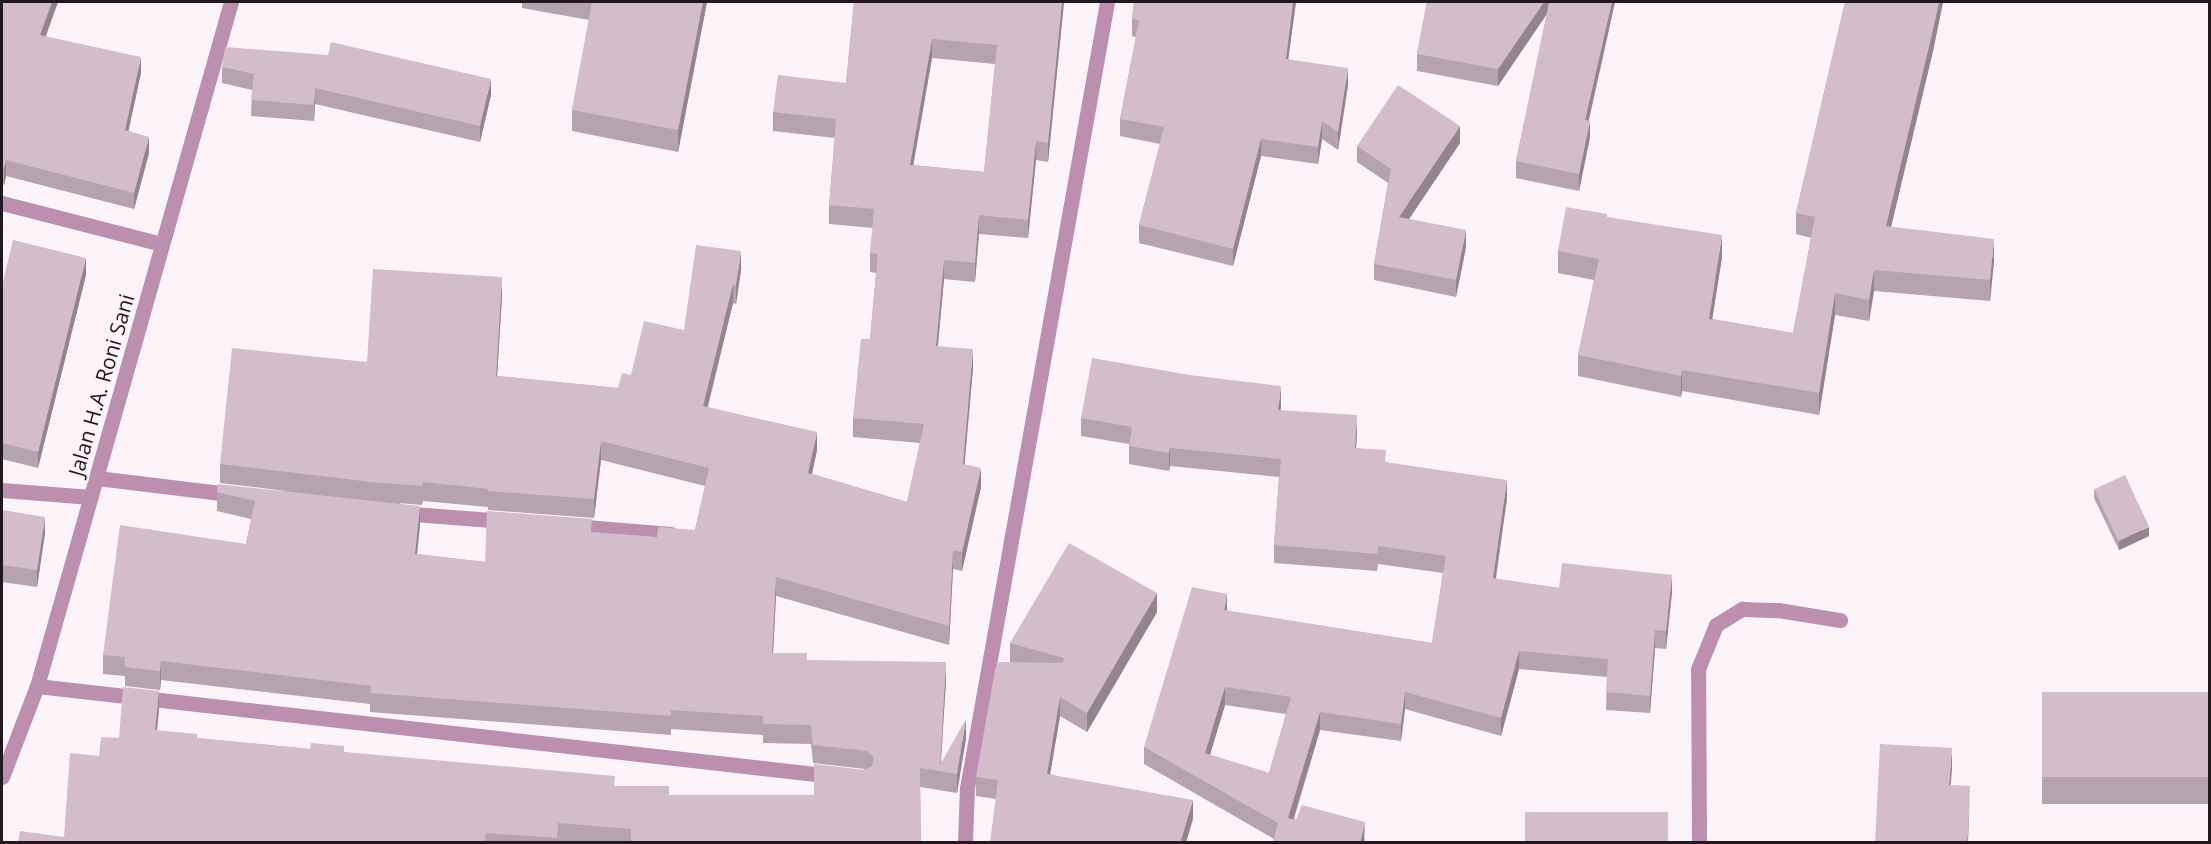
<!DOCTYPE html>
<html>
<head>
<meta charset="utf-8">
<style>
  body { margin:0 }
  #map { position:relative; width:2211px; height:844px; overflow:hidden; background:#fdf4fa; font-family:"Open Sans",sans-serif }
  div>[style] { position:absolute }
  .minor>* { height:15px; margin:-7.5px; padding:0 7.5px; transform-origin:7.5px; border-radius:7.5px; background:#bc8fae }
  .wall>* { inset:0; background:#b5a3af; transform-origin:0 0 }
  .shaded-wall>* { inset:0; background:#94848e }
  .building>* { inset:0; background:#d3bdcb; transform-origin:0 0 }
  span { translate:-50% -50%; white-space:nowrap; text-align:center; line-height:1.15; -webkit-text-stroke:5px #fdf4fa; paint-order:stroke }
  .street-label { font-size:21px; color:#21191e }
  .frame { position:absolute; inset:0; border:3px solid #21191e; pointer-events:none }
</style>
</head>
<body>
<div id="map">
  <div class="minor">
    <div style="left:2px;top:203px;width:165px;rotate:14.4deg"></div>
    <div style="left:97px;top:478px;width:141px;rotate:6.9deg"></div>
    <div style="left:2px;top:490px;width:89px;rotate:4.5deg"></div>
    <div style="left:400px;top:513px;width:105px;rotate:4.4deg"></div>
    <div style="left:574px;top:526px;width:97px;rotate:4.7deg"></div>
    <div style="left:37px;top:686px;width:801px;rotate:6.45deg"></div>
    <div style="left:2px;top:777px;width:97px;rotate:-69deg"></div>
    <div style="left:37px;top:686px;width:711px;rotate:-74.17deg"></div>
    <div style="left:965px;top:842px;width:54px;rotate:-87.9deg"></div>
    <div style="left:967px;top:788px;width:798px;rotate:-79.9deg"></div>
    <div style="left:1699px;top:842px;width:173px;rotate:-90.3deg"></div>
    <div style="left:1698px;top:669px;width:48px;rotate:-67.8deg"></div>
    <div style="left:1716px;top:625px;width:31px;rotate:-32deg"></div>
    <div style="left:1742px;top:609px;width:36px;rotate:2deg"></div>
    <div style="left:1778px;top:610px;width:63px;rotate:9.2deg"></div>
  </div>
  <div class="wall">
    <div style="clip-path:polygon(2px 2px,58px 2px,46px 36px,141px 73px,128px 131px,149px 153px,134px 209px,6px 176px,4px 185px,2px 184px)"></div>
    <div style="clip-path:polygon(522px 2px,707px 2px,678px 152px,572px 131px,572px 110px,589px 20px,522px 8px)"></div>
    <div style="clip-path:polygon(evenodd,854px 2px,1064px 2px,1048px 162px,1036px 160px,1028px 238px,979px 234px,975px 282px,944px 279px,938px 346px,973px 368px,964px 464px,981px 487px,962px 571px,953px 569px,949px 645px,776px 596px,773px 653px,807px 660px,946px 681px,941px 762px,966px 738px,957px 793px,920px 787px,921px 843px,18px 843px,64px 837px,99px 756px,119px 738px,159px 709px,157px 731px,197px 738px,310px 749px,344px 752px,615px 786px,669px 795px,814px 795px,865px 769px,813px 763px,811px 744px,763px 743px,763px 735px,671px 729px,671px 735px,370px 712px,370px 704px,161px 680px,160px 690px,125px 686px,125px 676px,103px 674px,103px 655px,246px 544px,251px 519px,217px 511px,217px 492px,286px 491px,220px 483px,220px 464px,367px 362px,502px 296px,497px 376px,618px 388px,631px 375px,684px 330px,741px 270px,736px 304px,733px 303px,708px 407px,817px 450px,812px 474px,907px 502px,920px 443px,853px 437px,853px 418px,870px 339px,876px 273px,870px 272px,870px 253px,873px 228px,829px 224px,829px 205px,835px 138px,773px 131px,773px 112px,846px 83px,854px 2px,932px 58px,995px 64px,984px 172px,913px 165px,932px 58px,854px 2px,601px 460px,705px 486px,695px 530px,657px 537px,592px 532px,485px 562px,417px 554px,420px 525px,400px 503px,422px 505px,423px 501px,488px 507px,488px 510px,594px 518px,601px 460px)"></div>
    <div style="clip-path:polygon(1134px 2px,1296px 2px,1288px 59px,1348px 85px,1338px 150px,1322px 139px,1318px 164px,1261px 156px,1233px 266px,1139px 243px,1139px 225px,1160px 144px,1120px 136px,1120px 119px,1136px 37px,1132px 36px,1132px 19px)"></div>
    <div style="clip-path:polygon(1427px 2px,1615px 2px,1589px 120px,1590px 137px,1579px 191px,1516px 178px,1516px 161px,1547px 14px,1498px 86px,1417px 71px,1417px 54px)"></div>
    <div style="clip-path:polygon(1845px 2px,1943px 2px,1933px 51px,1891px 227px,1994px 261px,1990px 301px,1874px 291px,1869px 321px,1835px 315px,1819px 415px,1682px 391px,1681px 397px,1578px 376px,1578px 355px,1594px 280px,1558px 273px,1558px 251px,1607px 217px,1722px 257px,1712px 319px,1793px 333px,1811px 238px,1796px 234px,1796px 213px)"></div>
    <div style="clip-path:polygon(222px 67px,491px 95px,480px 142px,315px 104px,314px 121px,251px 116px,252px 90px,222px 83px)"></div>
    <div style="clip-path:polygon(1460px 143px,1409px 219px,1466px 247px,1456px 297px,1374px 280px,1374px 264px,1388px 183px,1357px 162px,1357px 146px)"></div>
    <div style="clip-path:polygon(86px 275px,38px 468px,2px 459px,2px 286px)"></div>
    <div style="clip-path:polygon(evenodd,1281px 404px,1281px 410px,1357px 433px,1356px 448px,1386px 462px,1507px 498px,1496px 579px,1559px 588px,1672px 592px,1666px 649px,1655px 648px,1650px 713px,1606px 710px,1607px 677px,1519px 669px,1501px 736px,1405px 709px,1401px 741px,1320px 730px,1294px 819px,1365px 839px,1364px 843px,1273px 843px,1274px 839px,1144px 764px,1144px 747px,1227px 611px,1432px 643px,1443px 573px,1378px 564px,1377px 571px,1274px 563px,1274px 545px,1279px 477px,1170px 466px,1169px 471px,1129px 464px,1129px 444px,1081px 436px,1081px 418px,1281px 404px,1225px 705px,1286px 714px,1269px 773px,1210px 755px,1225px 705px)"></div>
    <div style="clip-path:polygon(2094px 489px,2149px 536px,2119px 550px,2094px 498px)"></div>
    <div style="clip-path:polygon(2px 510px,45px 533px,37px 587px,2px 582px)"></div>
    <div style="clip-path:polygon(1157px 612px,1087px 732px,1060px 716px,1050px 774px,1193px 819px,996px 799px,976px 796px,976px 777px,1010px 662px,1010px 643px)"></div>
    <div style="left:2210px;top:692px;width:112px;height:168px;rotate:90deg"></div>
  </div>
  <div class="shaded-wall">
    <div style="clip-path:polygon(52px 2px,58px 2px,40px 51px,40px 35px)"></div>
    <div style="clip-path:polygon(703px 2px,707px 2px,678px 152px,678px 130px)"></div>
    <div style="clip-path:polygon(1062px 2px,1064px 2px,1048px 162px,1048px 143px)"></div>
    <div style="clip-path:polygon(1293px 2px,1296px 2px,1286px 76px,1286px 59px)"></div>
    <div style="clip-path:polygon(1544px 2px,1552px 2px,1552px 6px,1498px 86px,1498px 69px)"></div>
    <div style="clip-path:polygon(1612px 2px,1615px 2px,1585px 136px,1585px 120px)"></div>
    <div style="clip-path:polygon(1939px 2px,1943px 2px,1933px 51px,1886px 248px,1886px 226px)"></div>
    <div style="clip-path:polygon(932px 39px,932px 58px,910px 184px,910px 165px)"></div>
    <div style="clip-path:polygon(141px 57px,141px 73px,125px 147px,125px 130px)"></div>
    <div style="clip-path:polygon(1348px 68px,1348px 85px,1338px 150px,1338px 132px)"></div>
    <div style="clip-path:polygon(491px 79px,491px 95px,480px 142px,480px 126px)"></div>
    <div style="clip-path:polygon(315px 88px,315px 104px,314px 121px,314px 105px)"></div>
    <div style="clip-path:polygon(1322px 121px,1322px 139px,1318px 164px,1318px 147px)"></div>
    <div style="clip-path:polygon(1590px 121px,1590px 137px,1579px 191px,1579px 174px)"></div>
    <div style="clip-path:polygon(1460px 126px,1460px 143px,1399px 234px,1399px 217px)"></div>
    <div style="clip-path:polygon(149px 137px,149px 153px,134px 209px,134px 193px)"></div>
    <div style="clip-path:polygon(1261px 139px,1261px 156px,1233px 266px,1233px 249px)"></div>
    <div style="clip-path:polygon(1036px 141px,1036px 160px,1028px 238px,1028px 220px)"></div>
    <div style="clip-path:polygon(6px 160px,6px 176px,4px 185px,4px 168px)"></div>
    <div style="clip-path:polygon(979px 215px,979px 234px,975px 282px,975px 263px)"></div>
    <div style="clip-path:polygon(1466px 230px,1466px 247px,1456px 297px,1456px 280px)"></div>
    <div style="clip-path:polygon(1722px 235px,1722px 257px,1709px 340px,1709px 319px)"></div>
    <div style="clip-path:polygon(1994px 239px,1994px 261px,1990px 301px,1990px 280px)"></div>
    <div style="clip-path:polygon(741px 251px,741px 270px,736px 304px,736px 285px)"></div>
    <div style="clip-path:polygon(86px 258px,86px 275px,38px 468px,38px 452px)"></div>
    <div style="clip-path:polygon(944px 260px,944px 279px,936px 364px,936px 346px)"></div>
    <div style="clip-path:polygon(1874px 270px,1874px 291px,1869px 321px,1869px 300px)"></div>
    <div style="clip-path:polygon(502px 277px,502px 296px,496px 395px,496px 376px)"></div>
    <div style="clip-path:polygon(733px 284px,733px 303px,703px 424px,703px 406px)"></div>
    <div style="clip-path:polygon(1835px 293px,1835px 315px,1819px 415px,1819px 393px)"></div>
    <div style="clip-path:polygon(973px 349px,973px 368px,963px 483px,963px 464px)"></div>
    <div style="clip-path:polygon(1682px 370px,1682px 391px,1681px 397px,1681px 376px)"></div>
    <div style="clip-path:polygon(1281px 386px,1281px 404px,1278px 428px,1278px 410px)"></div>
    <div style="clip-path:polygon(1357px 415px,1357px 433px,1355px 466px,1355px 448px)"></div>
    <div style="clip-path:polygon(817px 432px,817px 450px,808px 492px,808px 473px)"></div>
    <div style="clip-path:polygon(601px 441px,601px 460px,594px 518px,594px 499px)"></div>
    <div style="clip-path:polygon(1170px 448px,1170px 466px,1169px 471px,1169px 453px)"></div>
    <div style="clip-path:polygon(981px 468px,981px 487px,962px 571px,962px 552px)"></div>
    <div style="clip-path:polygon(1507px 480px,1507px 498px,1493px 596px,1493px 578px)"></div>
    <div style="clip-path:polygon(420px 506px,420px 525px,415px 573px,415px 554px)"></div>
    <div style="clip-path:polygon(45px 517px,45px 533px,37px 587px,37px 570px)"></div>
    <div style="clip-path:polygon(2149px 527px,2149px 536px,2119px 550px,2119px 541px)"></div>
    <div style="clip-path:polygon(953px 550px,953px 569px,949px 645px,949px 626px)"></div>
    <div style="clip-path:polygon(1672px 575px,1672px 592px,1666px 649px,1666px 631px)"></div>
    <div style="clip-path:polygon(776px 577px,776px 596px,772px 672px,772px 653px)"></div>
    <div style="clip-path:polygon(1157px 593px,1157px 612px,1087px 732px,1087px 713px)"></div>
    <div style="clip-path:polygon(1227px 594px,1227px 612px,1224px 610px)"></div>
    <div style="clip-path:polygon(1655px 630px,1655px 648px,1650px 713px,1650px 696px)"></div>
    <div style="clip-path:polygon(1519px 651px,1519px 669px,1501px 736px,1501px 718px)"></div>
    <div style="clip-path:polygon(161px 661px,161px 680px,160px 690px,160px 671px)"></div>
    <div style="clip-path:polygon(946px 662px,946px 681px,940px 771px,940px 765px)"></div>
    <div style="clip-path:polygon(1225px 687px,1225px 705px,1205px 771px,1205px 753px)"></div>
    <div style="clip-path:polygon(159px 691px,159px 709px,155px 749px,155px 730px)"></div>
    <div style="clip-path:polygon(1405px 692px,1405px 709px,1401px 741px,1401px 724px)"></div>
    <div style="clip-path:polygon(1060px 697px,1060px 716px,1047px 793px,1047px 774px)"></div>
    <div style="clip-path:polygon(1320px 712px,1320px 730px,1288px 836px,1288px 818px)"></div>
    <div style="clip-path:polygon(966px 719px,966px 738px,957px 793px,957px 774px)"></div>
    <div style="clip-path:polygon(1952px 748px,1952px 769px,1949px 806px,1949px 785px)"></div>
    <div style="clip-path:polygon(1970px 786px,1968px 843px,1967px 843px)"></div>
    <div style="clip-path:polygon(1193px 800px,1193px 819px,1186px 843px,1180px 843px)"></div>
    <div style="clip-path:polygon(1365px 822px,1364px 843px,1360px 843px)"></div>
  </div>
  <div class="building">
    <div style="clip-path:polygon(2px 2px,52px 2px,40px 35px,141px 57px,125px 130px,149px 137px,134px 193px,6px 160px,4px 168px,2px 167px)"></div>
    <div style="clip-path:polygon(592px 2px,703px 2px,678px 130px,572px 110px)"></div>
    <div style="clip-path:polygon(evenodd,854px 2px,1062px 2px,1048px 143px,1036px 141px,1028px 220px,979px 215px,975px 263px,944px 260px,936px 346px,973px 349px,963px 464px,981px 468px,962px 552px,953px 550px,949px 626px,776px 577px,772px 653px,807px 653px,807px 660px,946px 662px,940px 765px,966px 719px,957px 774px,920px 768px,921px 843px,631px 843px,631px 829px,558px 823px,557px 838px,486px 833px,485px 843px,18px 843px,20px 831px,64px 837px,70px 753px,99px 756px,101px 737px,119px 738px,123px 687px,159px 691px,155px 730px,197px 734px,197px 738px,310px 749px,311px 743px,344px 746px,344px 752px,615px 776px,614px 786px,669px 786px,669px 795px,814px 795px,814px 764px,864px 770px,872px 766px,874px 757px,867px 751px,813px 745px,811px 725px,763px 724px,763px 716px,671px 710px,671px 716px,370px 693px,371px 686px,161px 661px,160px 671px,125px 667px,125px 657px,103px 655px,120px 525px,246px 544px,255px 501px,217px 492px,218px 484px,420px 506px,415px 554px,485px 562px,487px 511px,592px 519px,591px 532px,657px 537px,658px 527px,695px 530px,709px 468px,601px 441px,594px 499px,488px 491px,488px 489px,423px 482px,422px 486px,371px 482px,220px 464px,232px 348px,367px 362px,373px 269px,502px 277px,496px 376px,618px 388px,622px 373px,631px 375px,644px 321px,684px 330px,696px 245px,741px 251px,736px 285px,733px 284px,703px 406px,817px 432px,808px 473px,907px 502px,924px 424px,853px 418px,861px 339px,870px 339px,878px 254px,870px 253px,874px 209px,829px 205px,836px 119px,773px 112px,778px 75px,846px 83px,854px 2px,932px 39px,997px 45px,984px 172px,910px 165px,932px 39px)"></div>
    <div style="clip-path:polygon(1134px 2px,1293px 2px,1286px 59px,1348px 68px,1338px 132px,1322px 121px,1318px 147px,1261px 139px,1233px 249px,1139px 225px,1164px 127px,1120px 119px,1139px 20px,1132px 19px)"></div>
    <div style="clip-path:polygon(1427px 2px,1544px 2px,1498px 69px,1417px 54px)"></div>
    <div style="clip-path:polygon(1549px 2px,1612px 2px,1585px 120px,1590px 121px,1579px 174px,1516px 161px)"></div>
    <div style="clip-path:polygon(1845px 2px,1939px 2px,1933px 30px,1886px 226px,1994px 239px,1990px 280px,1874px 270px,1869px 300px,1835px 293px,1819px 393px,1682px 370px,1681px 376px,1578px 355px,1599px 259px,1558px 251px,1566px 207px,1607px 214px,1607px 217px,1722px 235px,1709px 319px,1793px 333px,1815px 217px,1796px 213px)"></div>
    <div style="clip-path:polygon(331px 42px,491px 79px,480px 126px,315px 88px,314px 105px,251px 100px,254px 74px,222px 67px,225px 47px,328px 55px)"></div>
    <div style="clip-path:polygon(1398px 85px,1460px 126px,1399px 217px,1466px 230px,1456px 280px,1374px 264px,1391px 169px,1357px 146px)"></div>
    <div style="clip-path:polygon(13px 240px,86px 258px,38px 452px,2px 443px,2px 286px)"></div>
    <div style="clip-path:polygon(evenodd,1092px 358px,1190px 375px,1281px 386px,1278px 410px,1357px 415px,1355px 448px,1386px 450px,1385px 462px,1507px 480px,1493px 578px,1559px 588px,1562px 563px,1672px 575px,1666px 631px,1655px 630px,1650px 696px,1606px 692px,1608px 659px,1519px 651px,1501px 718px,1405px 692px,1401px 724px,1320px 712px,1288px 818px,1296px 820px,1302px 805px,1365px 822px,1360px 843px,1273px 843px,1278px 823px,1144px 747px,1192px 587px,1227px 594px,1224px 610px,1432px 643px,1446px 556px,1378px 546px,1377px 554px,1274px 545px,1281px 459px,1170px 448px,1169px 453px,1129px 446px,1132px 427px,1081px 418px,1092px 358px,1225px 687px,1291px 697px,1269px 773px,1205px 753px,1225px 687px)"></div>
    <div style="left:2125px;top:475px;width:57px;height:34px;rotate:65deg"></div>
    <div style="clip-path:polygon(2px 510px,45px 517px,37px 570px,2px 565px)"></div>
    <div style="clip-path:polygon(1069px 543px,1157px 593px,1087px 713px,1060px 697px,1047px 774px,1193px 800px,1180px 843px,990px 843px,998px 780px,976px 777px,995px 670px,999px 662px,1063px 663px,1064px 658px,1010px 643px)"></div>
    <div style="left:2210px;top:692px;width:85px;height:168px;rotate:90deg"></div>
    <div style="clip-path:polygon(1880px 744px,1952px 748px,1949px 785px,1970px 786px,1967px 843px,1875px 843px)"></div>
    <div style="left:1668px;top:812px;width:31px;height:143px;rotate:90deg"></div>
  </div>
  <div class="street-label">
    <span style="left:101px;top:385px;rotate:-74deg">Jalan H.A. Roni Sani</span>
  </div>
  <div class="frame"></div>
</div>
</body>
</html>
